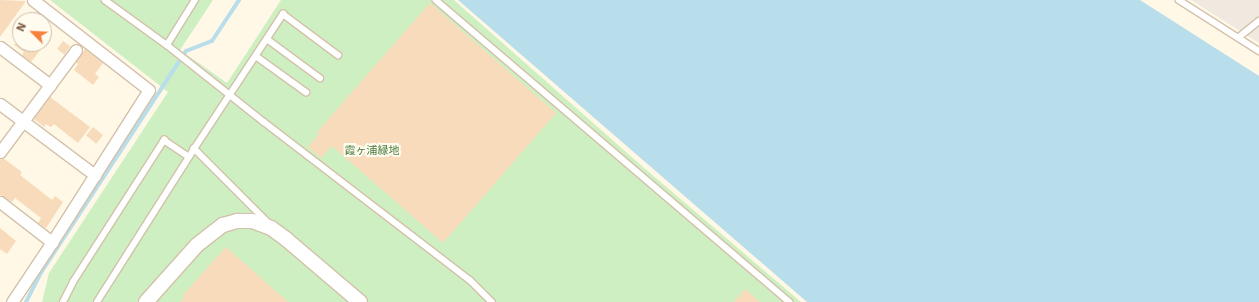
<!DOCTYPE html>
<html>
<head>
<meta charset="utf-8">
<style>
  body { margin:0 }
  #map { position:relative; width:1259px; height:302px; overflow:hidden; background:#fff8e6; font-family:"Work Sans","Noto Sans JP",sans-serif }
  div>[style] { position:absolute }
  .industrial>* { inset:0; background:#efe9e0 }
  .green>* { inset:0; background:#ceefc2 }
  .water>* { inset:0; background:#b8ddeb }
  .stream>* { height:4px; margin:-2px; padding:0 2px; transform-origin:2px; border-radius:2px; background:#b8ddeb }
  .building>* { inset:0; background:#f7dbbb; transform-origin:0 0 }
  .roads { filter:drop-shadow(1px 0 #d3c1aa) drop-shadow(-1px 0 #d3c1aa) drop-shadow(0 1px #d3c1aa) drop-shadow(0 -1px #d3c1aa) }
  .service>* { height:5.5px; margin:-2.75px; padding:0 2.75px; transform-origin:2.75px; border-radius:2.75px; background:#fff }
  .minor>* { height:11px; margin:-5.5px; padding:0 5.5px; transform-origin:5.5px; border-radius:5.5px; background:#fff }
  .tertiary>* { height:14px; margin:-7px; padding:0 7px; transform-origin:7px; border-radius:7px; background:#fff }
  span { translate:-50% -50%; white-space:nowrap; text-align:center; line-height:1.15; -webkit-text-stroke:4px #fffbef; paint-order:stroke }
  .park-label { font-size:11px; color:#467d3b }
  .north { position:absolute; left:12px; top:12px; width:40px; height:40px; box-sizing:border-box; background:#fffbef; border:1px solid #cbbdac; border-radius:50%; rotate:294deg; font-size:11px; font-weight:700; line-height:16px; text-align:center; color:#7c6147 }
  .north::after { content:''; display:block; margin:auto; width:14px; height:18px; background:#f6803e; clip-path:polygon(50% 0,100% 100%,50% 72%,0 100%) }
</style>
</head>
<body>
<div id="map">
  <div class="industrial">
    <div style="clip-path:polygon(1191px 0,1259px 0,1259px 43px)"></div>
  </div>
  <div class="green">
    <div style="clip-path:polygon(50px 0,213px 0,180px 50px,227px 83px,281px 0,454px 0,643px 167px,801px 302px,42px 302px,49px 273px,168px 92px)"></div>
  </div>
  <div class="water">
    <div style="clip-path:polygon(458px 0,1140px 0,1259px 76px,1259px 302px,807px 302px)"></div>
  </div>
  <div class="stream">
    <div style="left:26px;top:302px;width:35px;rotate:-63deg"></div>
    <div style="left:42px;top:271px;width:263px;rotate:-56.8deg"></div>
    <div style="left:186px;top:51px;width:28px;rotate:-21deg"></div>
    <div style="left:212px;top:41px;width:49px;rotate:-56.6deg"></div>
  </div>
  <div class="building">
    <div style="clip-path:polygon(0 0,26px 1px,0 37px)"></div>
    <div style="clip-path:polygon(430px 3px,556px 113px,443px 243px,332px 146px,321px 158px,308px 147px,319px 134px,317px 132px)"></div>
    <div style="left:63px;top:41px;width:9px;height:10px;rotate:36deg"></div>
    <div style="clip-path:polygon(13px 44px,45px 44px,31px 62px,22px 55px,24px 52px)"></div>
    <div style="clip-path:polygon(85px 49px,103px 63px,95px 74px,99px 77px,93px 85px,74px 70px,78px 64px,75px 62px)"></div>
    <div style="clip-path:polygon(50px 97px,90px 127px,78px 143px,54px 124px,51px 127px,46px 124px,44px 127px,34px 119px)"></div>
    <div style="left:93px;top:127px;width:13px;height:11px;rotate:39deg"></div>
    <div style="clip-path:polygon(3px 158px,22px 172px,20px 175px,52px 200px,55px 196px,63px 202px,46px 228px,38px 223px,41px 218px,15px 198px,12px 202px,0 195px,0 159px)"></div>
    <div style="clip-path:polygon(0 228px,16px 241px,7px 254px,0 249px)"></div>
    <div style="clip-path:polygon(226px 247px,288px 302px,180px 302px,184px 298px,182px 296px)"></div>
    <div style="clip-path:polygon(745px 289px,760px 302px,734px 302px)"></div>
  </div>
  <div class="roads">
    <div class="service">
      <div style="left:105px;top:0;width:77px;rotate:36deg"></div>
      <div style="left:167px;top:45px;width:124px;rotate:38.4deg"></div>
      <div style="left:264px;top:122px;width:260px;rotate:37.5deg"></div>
      <div style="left:470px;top:280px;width:31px;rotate:45deg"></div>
      <div style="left:436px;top:0;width:465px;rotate:40.5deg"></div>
      <div style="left:1179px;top:0;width:95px;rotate:32.5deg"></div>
      <div style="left:1238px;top:38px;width:27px;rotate:-39deg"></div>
      <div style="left:267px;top:39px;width:66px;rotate:36.3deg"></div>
      <div style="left:167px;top:45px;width:53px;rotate:-58.1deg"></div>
      <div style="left:256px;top:56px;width:62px;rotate:35.8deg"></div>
      <div style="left:268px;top:223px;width:105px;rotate:-135deg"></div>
      <div style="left:194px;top:149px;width:162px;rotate:-56.6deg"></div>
      <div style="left:283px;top:14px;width:69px;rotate:36.7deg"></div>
      <div style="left:63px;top:302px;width:22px;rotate:-63deg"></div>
      <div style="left:73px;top:282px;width:169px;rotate:-57.3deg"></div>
      <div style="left:164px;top:140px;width:30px;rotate:34deg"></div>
      <div style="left:97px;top:302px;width:181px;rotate:-57.6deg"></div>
    </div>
    <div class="minor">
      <div style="left:0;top:47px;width:63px;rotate:37.2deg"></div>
      <div style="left:0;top:104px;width:119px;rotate:36.8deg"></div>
      <div style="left:0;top:152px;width:127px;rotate:-53.3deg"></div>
      <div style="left:0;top:202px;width:66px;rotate:37.6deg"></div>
      <div style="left:12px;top:302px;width:72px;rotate:-56.3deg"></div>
      <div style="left:52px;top:242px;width:180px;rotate:-57.5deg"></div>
      <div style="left:149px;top:90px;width:147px;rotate:-142.2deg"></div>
    </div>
    <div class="tertiary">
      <div style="left:146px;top:302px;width:76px;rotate:-48.2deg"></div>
      <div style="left:197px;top:245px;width:33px;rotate:-38deg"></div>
      <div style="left:223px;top:225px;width:15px;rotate:-16deg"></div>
      <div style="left:237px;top:221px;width:15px"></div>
      <div style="left:252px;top:221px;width:20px;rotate:20deg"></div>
      <div style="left:271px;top:228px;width:19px;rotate:36deg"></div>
      <div style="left:286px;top:239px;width:97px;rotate:40.4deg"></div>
    </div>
  </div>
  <div class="park-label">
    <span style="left:372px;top:151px">霞ヶ浦緑地</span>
  </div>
  <div class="north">N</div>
</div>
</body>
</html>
